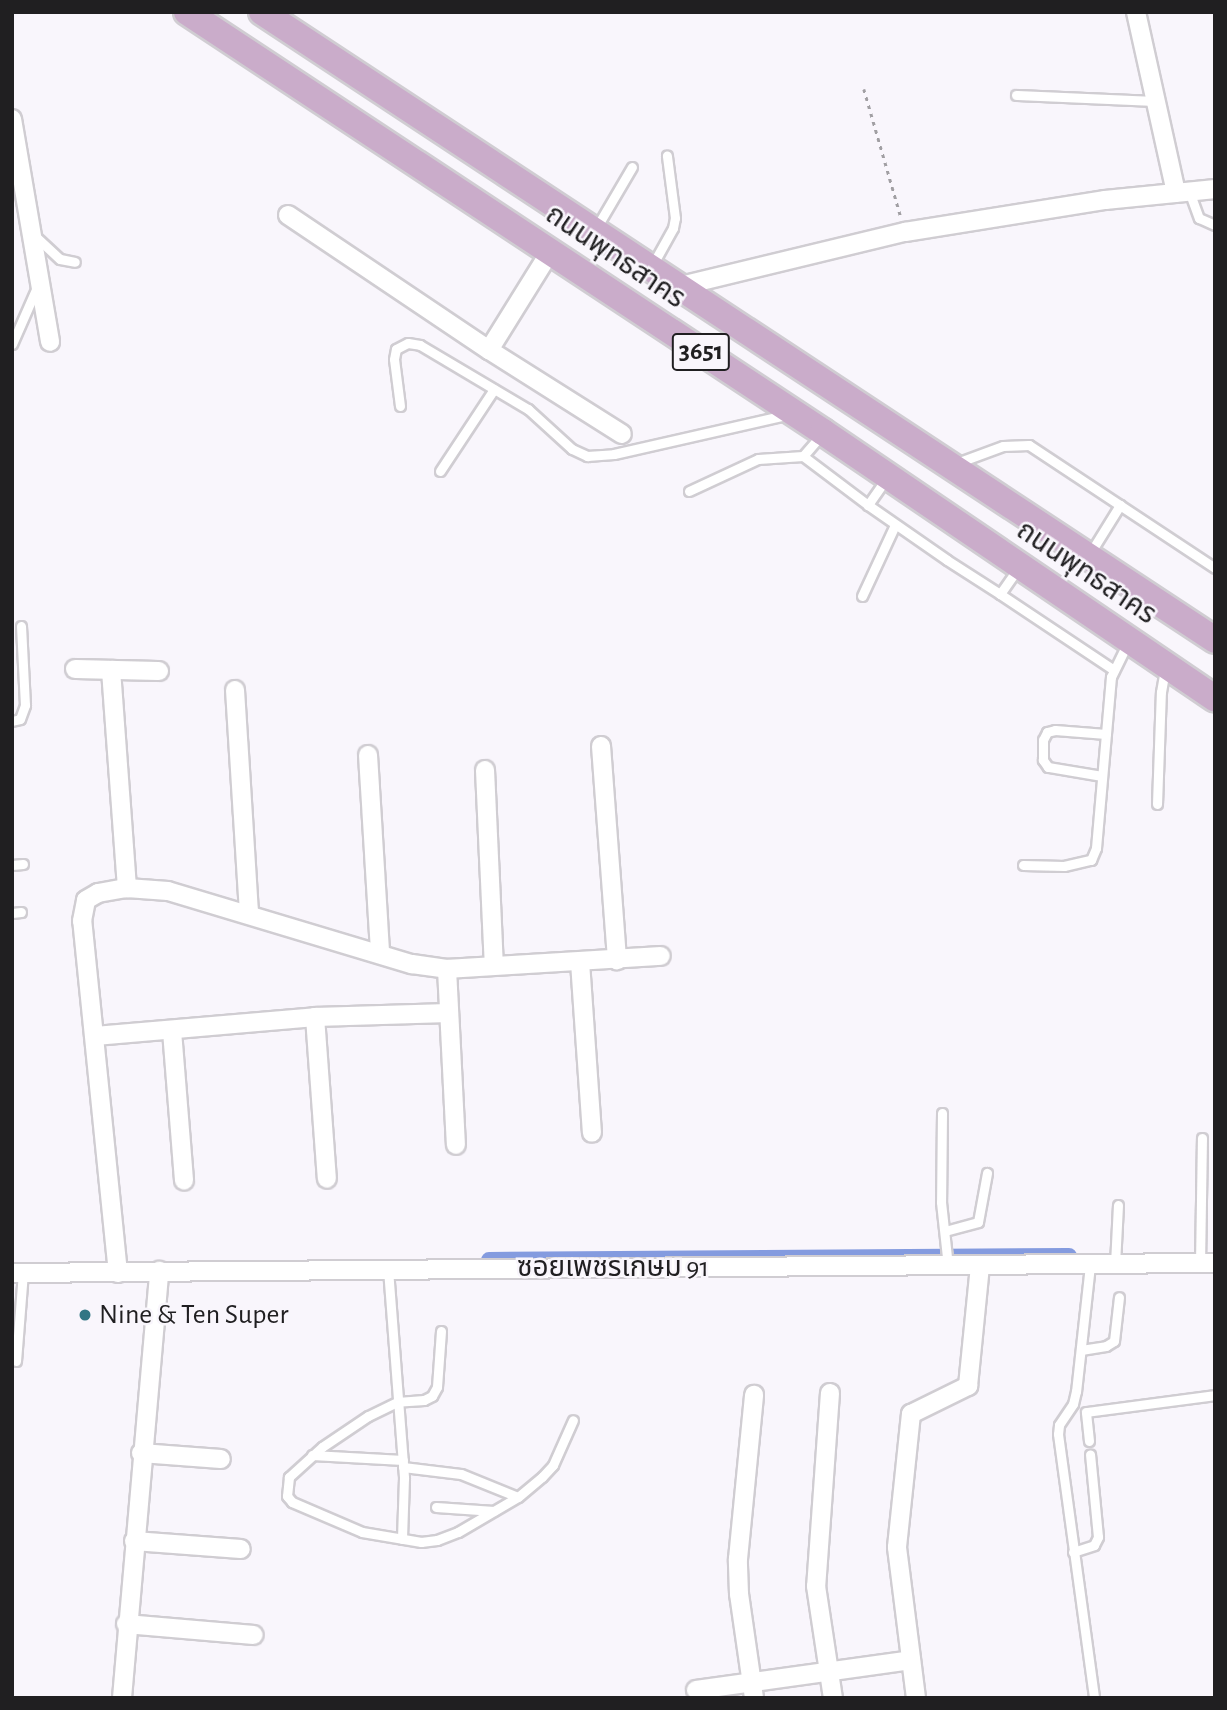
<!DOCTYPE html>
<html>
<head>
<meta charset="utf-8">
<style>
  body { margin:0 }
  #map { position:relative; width:1227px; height:1710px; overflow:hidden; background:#f9f6fc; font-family:"Alegreya Sans","Noto Sans Thai",sans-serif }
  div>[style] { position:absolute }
  .canal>* { height:16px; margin:-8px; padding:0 8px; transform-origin:8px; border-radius:8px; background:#849bdf }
  .path>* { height:2.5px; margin-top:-1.25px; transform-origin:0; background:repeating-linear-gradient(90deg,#a19fa3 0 3.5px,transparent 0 8.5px) }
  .roads { filter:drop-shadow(2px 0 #d0cdd2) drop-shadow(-2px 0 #d0cdd2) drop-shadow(0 2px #d0cdd2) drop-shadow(0 -2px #d0cdd2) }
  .service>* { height:9px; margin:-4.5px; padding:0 4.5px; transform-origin:4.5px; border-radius:4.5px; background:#fff }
  .minor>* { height:18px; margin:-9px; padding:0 9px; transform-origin:9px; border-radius:9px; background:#fff }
  .primary>* { height:26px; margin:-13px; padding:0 13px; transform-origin:13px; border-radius:13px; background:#caacca }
  .dots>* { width:19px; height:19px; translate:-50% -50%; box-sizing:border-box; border:4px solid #f9f6fc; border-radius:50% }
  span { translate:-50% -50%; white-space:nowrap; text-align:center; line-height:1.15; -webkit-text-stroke:5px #f9f6fc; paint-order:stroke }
  .shield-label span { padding:2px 5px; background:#f9f6fc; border:2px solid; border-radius:5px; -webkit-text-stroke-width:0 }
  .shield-label { font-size:26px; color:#201f21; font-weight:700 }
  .street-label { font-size:28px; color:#201f21 }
  .poi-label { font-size:28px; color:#201f21 }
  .left { translate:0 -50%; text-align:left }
  .frame { position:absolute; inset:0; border:14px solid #201f21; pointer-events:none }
</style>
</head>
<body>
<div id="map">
  <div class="canal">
    <div style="left:489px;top:1260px;width:580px;rotate:-0.4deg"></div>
  </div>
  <div class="path">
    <div style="left:864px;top:89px;width:133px;rotate:73.9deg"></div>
  </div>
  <div class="roads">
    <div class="service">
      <div style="left:1016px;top:95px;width:140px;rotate:2.5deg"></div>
      <div style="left:1189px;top:191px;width:29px;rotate:70deg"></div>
      <div style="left:1199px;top:218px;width:17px;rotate:24deg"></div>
      <div style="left:595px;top:230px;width:73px;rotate:-59.6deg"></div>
      <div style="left:34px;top:235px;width:35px;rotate:43deg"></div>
      <div style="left:60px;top:259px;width:15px;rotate:11deg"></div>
      <div style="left:653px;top:264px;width:41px;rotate:-60.9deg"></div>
      <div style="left:673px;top:228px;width:10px;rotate:-79deg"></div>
      <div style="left:675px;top:218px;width:63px;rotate:-97.4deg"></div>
      <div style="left:12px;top:344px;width:62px;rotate:-66.3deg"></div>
      <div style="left:400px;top:406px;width:47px;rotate:-97.3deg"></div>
      <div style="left:394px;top:359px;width:10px;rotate:-79deg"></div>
      <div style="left:396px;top:349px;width:13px;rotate:-27deg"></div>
      <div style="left:408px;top:343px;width:12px;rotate:9deg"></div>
      <div style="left:420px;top:345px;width:126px;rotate:30.7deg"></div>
      <div style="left:528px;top:409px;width:59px;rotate:42.3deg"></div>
      <div style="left:572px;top:449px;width:17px;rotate:25deg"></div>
      <div style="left:587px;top:456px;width:27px;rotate:-4deg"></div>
      <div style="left:614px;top:454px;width:176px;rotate:-12.8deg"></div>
      <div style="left:803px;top:456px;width:81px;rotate:37deg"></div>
      <div style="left:954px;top:464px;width:52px;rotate:-20.2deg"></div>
      <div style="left:1003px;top:446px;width:26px;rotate:-2deg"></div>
      <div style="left:1029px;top:445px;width:223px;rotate:33.5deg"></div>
      <div style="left:440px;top:471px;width:98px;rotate:-56.6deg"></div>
      <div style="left:886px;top:479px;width:32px;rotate:125deg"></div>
      <div style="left:868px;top:505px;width:96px;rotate:34.8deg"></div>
      <div style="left:947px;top:560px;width:63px;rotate:32.7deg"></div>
      <div style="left:1000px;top:594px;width:33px;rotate:-55deg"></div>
      <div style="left:689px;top:491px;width:76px;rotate:-24.9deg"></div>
      <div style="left:758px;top:459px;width:45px;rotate:-3.8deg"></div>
      <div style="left:803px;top:456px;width:28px;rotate:-49deg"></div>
      <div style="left:1089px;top:555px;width:59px;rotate:-58.2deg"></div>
      <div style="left:1000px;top:594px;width:137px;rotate:33.7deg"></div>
      <div style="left:862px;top:596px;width:78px;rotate:-65.1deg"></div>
      <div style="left:12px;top:721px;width:8px;rotate:-14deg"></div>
      <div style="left:20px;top:719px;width:15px;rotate:-70deg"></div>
      <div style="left:25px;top:705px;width:79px;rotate:-92.9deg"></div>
      <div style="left:1102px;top:776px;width:55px;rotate:-170.5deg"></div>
      <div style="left:1048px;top:767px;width:9px;rotate:-126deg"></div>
      <div style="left:1043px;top:760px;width:20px;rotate:-90deg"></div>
      <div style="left:1043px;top:740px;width:9px;rotate:-63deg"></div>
      <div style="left:1047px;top:732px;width:8px;rotate:-14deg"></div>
      <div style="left:1055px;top:730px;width:51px;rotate:4.5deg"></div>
      <div style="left:1157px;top:804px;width:112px;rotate:-88deg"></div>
      <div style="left:1161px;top:692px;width:22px;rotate:-80deg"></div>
      <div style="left:12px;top:865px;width:11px;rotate:-5deg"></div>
      <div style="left:1023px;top:865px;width:41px;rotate:1.4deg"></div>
      <div style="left:1064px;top:866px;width:28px;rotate:-13deg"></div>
      <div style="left:1091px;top:860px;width:13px;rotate:-67deg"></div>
      <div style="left:1096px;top:848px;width:172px;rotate:-85deg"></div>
      <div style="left:1111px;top:677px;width:39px;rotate:-64deg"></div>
      <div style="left:12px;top:913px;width:9px;rotate:-6deg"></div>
      <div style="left:942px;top:1113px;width:89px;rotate:90.6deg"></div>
      <div style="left:941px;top:1202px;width:64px;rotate:83.8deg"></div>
      <div style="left:945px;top:1231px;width:34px;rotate:-15deg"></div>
      <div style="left:978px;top:1222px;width:50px;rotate:-79.6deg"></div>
      <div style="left:1115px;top:1264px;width:59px;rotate:-87.1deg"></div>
      <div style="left:1200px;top:1264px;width:126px;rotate:-89.1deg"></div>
      <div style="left:1090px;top:1265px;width:127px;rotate:96.3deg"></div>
      <div style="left:1076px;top:1391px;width:13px;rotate:103deg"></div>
      <div style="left:1073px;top:1404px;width:25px;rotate:124deg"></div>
      <div style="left:1059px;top:1425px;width:9px;rotate:96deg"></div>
      <div style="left:1058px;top:1434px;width:266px;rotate:82.2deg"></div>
      <div style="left:388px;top:1269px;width:210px;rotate:85.6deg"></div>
      <div style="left:404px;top:1478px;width:61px;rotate:91.9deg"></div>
      <div style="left:441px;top:1331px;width:56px;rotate:94.1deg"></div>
      <div style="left:437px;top:1387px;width:10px;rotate:119deg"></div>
      <div style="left:432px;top:1396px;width:9px;rotate:153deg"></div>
      <div style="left:424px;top:1400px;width:27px;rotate:176deg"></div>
      <div style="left:397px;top:1402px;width:32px;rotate:154deg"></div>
      <div style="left:368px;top:1416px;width:55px;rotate:146deg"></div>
      <div style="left:322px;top:1447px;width:45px;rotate:137.7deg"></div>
      <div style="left:289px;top:1477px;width:19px;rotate:96deg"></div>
      <div style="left:287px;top:1496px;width:8px;rotate:50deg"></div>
      <div style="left:292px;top:1502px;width:76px;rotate:23.2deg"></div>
      <div style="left:362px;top:1532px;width:60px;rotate:9.6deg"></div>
      <div style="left:421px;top:1542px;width:16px;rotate:-7deg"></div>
      <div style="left:437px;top:1540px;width:22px;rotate:-21deg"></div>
      <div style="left:458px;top:1532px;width:69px;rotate:-30.3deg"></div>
      <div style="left:518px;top:1497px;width:31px;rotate:-40deg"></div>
      <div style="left:542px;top:1477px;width:16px;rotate:-47deg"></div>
      <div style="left:553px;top:1465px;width:49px;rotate:-66deg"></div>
      <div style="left:1081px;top:1350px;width:25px;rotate:-9deg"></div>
      <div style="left:1106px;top:1346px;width:9px;rotate:-32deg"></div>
      <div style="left:1114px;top:1341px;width:44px;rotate:-83.5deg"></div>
      <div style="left:16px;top:1361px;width:88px;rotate:-85.5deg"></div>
      <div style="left:1089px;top:1441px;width:29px;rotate:-96deg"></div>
      <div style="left:1086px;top:1412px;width:130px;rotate:-7.5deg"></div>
      <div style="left:312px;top:1455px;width:91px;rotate:3.1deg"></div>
      <div style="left:403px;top:1467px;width:58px;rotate:6.9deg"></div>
      <div style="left:461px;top:1474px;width:61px;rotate:22deg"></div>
      <div style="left:436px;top:1507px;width:58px;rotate:3.9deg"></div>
      <div style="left:1073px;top:1552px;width:22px;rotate:-18deg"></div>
      <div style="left:1094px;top:1545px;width:9px;rotate:-63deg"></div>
      <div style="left:1098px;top:1537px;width:83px;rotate:-95.5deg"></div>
    </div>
    <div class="minor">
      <div style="left:1136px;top:12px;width:185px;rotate:77.5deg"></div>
      <div style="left:12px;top:119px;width:226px;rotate:80.3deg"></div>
      <div style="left:288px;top:215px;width:242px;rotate:33.9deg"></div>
      <div style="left:489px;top:350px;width:115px;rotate:-58.1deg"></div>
      <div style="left:677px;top:287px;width:235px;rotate:-13.6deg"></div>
      <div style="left:905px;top:232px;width:203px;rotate:-9.1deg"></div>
      <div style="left:1105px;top:200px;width:111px;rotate:-5.7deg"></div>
      <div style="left:489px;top:350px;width:157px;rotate:32.3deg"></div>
      <div style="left:75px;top:669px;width:84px;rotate:1.4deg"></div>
      <div style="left:111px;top:670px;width:219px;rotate:85.8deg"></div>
      <div style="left:235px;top:690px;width:224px;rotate:86.4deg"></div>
      <div style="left:601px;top:746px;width:215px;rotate:85.7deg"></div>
      <div style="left:368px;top:755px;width:198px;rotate:86.5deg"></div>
      <div style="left:485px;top:770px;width:195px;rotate:87.4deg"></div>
      <div style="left:580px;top:962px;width:171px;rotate:86deg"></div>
      <div style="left:447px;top:969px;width:176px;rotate:87.1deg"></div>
      <div style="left:315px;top:1017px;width:162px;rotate:85.8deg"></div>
      <div style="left:172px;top:1031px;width:150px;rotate:85.4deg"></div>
      <div style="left:95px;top:1036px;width:221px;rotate:-4.9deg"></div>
      <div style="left:315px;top:1017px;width:134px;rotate:-1.7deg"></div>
      <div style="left:12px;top:1273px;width:1203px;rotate:-0.48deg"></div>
      <div style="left:118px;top:1273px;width:354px;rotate:-95.8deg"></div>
      <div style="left:82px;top:921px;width:21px;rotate:-79deg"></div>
      <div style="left:86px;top:900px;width:14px;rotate:-30deg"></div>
      <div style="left:98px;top:893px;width:29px;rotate:-10deg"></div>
      <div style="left:127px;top:888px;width:41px;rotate:4.2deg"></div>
      <div style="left:168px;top:891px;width:255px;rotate:16.7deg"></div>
      <div style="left:412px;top:964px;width:35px;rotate:8deg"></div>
      <div style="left:447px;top:969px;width:214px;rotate:-3.5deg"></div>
      <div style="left:830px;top:1393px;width:194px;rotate:94.1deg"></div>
      <div style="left:816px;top:1586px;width:113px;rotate:81.4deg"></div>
      <div style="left:141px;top:1453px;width:80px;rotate:4.3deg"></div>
      <div style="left:134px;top:1541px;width:107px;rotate:4.3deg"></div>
      <div style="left:126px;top:1624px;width:128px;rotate:4.9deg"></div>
      <div style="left:696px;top:1690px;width:217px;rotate:-7.9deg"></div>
      <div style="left:122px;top:1698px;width:429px;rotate:-85deg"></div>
      <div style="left:754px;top:1698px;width:105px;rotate:-98.2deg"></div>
      <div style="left:739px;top:1594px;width:35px;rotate:-92deg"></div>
      <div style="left:738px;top:1559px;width:165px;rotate:-84.4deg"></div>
      <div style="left:916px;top:1698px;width:152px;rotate:-97.2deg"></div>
      <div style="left:897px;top:1547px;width:134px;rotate:-84deg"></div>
      <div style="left:911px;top:1414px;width:64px;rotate:-26.2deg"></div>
      <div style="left:968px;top:1386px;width:121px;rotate:-84.3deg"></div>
    </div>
    <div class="primary">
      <div style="left:187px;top:12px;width:762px;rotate:33.44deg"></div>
      <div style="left:823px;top:432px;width:474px;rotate:34.2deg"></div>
      <div style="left:262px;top:12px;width:1141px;rotate:33.38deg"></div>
    </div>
  </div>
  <div class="dots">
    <div style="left:85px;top:1315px;background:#317684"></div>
  </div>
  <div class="shield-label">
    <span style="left:701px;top:352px">3651</span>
  </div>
  <div class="street-label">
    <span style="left:615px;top:257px;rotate:34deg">ถนนพุทธสาคร</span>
    <span style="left:1086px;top:573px;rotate:34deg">ถนนพุทธสาคร</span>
    <span style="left:613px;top:1268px">ซอยเพชรเกษม 91</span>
  </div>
  <div class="poi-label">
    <span class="left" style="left:99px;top:1315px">Nine &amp; Ten Super</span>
  </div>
  <div class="frame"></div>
</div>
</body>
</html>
